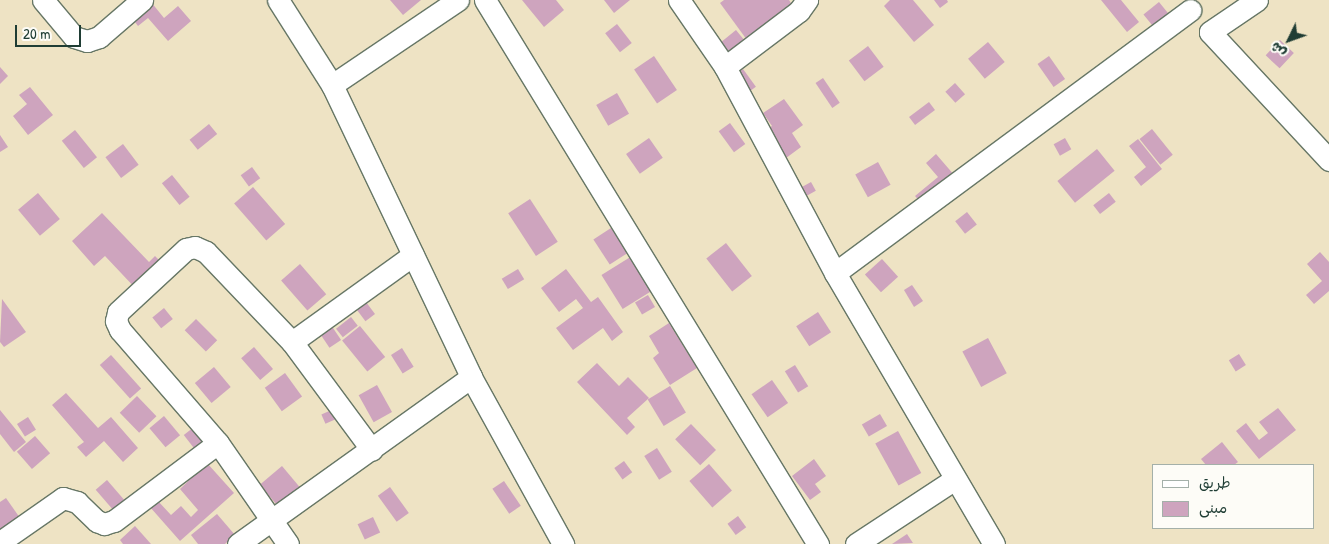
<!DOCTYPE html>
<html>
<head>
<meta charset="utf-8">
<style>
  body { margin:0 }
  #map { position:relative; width:1329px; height:544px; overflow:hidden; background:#eee3c4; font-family:"Patrick Hand","Playpen Sans Arabic",sans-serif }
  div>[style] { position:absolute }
  .building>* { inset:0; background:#cea4be; transform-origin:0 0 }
  .roads { filter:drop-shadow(1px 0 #677766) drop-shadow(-1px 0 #677766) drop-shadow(0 1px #677766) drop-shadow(0 -1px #677766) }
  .minor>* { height:21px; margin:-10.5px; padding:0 10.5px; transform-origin:10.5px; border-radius:10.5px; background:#fff }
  span { translate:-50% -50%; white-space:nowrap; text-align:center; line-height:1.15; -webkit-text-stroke:4.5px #fdfcf7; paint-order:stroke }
  .legend { position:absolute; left:1152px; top:464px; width:162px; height:65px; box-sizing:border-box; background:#fdfcf7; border:1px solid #a4b0a9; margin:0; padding:6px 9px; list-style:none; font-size:15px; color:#1f3d34 }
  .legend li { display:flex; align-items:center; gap:10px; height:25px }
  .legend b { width:25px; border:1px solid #a4b0a9 }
  .north { position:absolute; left:1264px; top:15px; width:50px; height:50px; -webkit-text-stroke:4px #fdfcf7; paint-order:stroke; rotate:228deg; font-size:14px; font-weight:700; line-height:20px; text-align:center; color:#1f3d34 }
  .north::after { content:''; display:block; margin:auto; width:18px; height:22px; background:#1f3d34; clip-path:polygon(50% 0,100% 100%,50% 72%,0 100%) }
  .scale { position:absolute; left:15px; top:25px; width:66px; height:22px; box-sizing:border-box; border:2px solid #1f3d34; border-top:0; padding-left:6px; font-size:15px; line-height:18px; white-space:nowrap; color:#1f3d34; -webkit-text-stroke:4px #fdfcf7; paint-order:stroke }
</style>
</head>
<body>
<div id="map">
  <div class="building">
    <div style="clip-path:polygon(390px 0,421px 0,403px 15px)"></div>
    <div style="clip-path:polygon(522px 0,556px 0,564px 10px,544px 27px)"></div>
    <div style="clip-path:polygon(604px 0,630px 0,614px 13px)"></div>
    <div style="clip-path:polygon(724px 0,789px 0,793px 6px,747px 40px,720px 3px)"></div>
    <div style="clip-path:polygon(890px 0,913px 0,934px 25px,914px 42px,884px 6px)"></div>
    <div style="clip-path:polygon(934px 0,947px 0,948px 2px,940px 8px)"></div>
    <div style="clip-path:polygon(1101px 0,1121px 0,1139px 22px,1127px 32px)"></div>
    <div style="clip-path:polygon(151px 2px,164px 18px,178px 6px,191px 21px,168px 41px,148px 18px,138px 26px,132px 18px)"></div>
    <div style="left:1159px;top:2px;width:19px;height:20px;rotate:51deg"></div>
    <div style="left:617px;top:24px;width:24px;height:15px;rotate:52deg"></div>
    <div style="left:736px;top:30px;width:13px;height:29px;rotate:51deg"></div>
    <div style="left:1280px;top:40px;width:19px;height:21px;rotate:43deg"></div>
    <div style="left:988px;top:42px;width:26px;height:26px;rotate:50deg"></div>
    <div style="left:868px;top:46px;width:26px;height:24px;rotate:53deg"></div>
    <div style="left:654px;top:56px;width:41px;height:24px;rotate:56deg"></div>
    <div style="left:1049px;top:56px;width:28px;height:14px;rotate:55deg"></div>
    <div style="clip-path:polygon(0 67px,8px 76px,0 84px)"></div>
    <div style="left:743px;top:69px;width:22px;height:15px;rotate:54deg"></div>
    <div style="left:823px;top:78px;width:30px;height:9px;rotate:56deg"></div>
    <div style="left:955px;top:83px;width:15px;height:13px;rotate:48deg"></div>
    <div style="clip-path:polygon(30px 87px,53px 115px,28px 135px,13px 116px,27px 104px,19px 95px)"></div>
    <div style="left:617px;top:93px;width:24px;height:24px;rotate:60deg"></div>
    <div style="clip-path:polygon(784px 99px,803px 125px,792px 133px,801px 147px,782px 161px,762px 133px,772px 126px,763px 113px)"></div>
    <div style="left:929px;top:102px;width:10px;height:25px;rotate:53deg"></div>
    <div style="left:730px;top:123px;width:26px;height:14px;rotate:54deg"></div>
    <div style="left:209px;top:124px;width:13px;height:25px;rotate:51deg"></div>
    <div style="left:1152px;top:129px;width:33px;height:16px;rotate:51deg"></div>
    <div style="left:75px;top:130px;width:35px;height:17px;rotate:51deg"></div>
    <div style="clip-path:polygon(0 135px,8px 147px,0 152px)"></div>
    <div style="left:649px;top:138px;width:24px;height:28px;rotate:55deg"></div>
    <div style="left:1065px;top:138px;width:13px;height:13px;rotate:61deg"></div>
    <div style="clip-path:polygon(1138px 139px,1162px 169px,1141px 186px,1134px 177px,1146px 167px,1129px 146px)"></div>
    <div style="left:123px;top:144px;width:26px;height:22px;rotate:53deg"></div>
    <div style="left:1097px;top:149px;width:28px;height:51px;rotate:51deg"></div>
    <div style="clip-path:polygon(936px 154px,955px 176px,922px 204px,915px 196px,938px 177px,926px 163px)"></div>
    <div style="left:878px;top:162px;width:26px;height:26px;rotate:61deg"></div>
    <div style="left:252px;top:167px;width:14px;height:14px;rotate:54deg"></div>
    <div style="left:172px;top:175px;width:28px;height:13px;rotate:51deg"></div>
    <div style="left:811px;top:182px;width:10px;height:14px;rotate:61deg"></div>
    <div style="left:253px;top:187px;width:49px;height:25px;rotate:49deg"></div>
    <div style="left:38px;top:193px;width:34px;height:26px;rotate:50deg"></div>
    <div style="left:1109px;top:193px;width:11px;height:20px;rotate:52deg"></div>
    <div style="left:530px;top:199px;width:51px;height:26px;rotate:57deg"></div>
    <div style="left:967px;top:212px;width:16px;height:15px;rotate:52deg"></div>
    <div style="clip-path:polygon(102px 213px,149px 262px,155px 256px,165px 266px,138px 291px,105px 256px,94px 266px,72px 241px)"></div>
    <div style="left:611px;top:228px;width:30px;height:21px;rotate:57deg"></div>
    <div style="left:726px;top:243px;width:42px;height:25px;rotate:52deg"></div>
    <div style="clip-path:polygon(1320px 252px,1329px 262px,1329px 291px,1314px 304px,1306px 295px,1322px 281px,1307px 264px)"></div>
    <div style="left:632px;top:256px;width:40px;height:36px;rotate:58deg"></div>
    <div style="left:882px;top:259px;width:24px;height:23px;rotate:48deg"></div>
    <div style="left:300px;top:264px;width:40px;height:25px;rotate:49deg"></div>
    <div style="left:518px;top:269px;width:12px;height:19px;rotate:59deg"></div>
    <div style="clip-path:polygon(566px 269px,591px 302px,598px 297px,623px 332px,612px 341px,603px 328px,573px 350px,556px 328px,583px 308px,576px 299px,559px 312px,541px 288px)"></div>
    <div style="clip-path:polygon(912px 285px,923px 301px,914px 307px,904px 290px)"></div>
    <div style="left:648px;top:295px;width:14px;height:15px;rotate:60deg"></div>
    <div style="clip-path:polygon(2px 299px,26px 332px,4px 347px,0 342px)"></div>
    <div style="left:366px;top:302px;width:15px;height:12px;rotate:53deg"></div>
    <div style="left:164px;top:308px;width:14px;height:15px;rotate:51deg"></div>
    <div style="left:818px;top:312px;width:24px;height:26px;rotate:57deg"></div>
    <div style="left:351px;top:317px;width:11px;height:19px;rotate:52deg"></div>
    <div style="left:196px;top:319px;width:30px;height:16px;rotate:45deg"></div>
    <div style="clip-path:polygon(669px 323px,697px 368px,670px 385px,653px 358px,659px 353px,649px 336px)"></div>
    <div style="left:331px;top:325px;width:18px;height:14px;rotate:56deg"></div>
    <div style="left:360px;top:326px;width:40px;height:23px;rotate:51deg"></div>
    <div style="left:988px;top:338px;width:40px;height:29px;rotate:62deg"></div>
    <div style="left:254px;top:347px;width:29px;height:17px;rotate:49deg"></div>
    <div style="left:402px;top:348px;width:22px;height:13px;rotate:58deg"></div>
    <div style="left:1239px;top:354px;width:13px;height:12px;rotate:58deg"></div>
    <div style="left:111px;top:355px;width:45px;height:15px;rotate:48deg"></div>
    <div style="clip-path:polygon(597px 363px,619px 386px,628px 377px,649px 398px,627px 418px,635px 427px,627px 435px,577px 382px)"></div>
    <div style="left:795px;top:365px;width:25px;height:12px;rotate:58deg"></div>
    <div style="left:214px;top:367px;width:26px;height:25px;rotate:50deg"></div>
    <div style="left:285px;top:373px;width:29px;height:25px;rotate:54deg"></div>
    <div style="left:772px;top:380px;width:28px;height:25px;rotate:55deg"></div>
    <div style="left:377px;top:385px;width:31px;height:21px;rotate:61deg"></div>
    <div style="left:670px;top:386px;width:31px;height:26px;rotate:59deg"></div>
    <div style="clip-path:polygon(66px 393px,98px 428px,111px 417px,138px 448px,123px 462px,104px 441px,86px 457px,77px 447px,84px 442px,52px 405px)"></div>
    <div style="left:137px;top:396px;width:28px;height:24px;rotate:46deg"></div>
    <div style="left:336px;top:408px;width:10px;height:16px;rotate:66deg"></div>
    <div style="clip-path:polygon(1278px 408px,1296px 430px,1259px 459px,1236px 431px,1246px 423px,1259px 440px,1268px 433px,1259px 422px)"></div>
    <div style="clip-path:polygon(0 410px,26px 442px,14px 452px,0 434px)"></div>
    <div style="left:880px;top:414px;width:14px;height:21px;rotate:60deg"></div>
    <div style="left:164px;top:416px;width:25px;height:19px;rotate:50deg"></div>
    <div style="left:28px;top:417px;width:15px;height:13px;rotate:58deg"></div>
    <div style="left:691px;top:424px;width:36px;height:22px;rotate:46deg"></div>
    <div style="left:194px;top:427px;width:18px;height:13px;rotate:52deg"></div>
    <div style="left:898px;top:431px;width:48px;height:26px;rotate:61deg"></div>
    <div style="left:35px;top:436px;width:23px;height:24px;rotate:49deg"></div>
    <div style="clip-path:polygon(1222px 442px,1238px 462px,1234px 465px,1206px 465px,1201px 459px)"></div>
    <div style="left:657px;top:448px;width:28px;height:15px;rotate:58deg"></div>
    <div style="clip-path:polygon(814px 459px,826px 476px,815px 484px,821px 492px,810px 500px,792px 476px)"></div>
    <div style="left:624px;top:461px;width:14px;height:12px;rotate:54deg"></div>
    <div style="clip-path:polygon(207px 463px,234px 493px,180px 541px,150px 507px,157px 500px,171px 515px,181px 506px,191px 517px,198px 510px,180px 489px)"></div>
    <div style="left:709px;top:464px;width:35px;height:26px;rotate:49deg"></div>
    <div style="left:282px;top:466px;width:30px;height:29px;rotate:50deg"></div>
    <div style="left:107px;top:480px;width:28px;height:15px;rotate:49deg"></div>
    <div style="left:504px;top:481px;width:30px;height:14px;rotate:56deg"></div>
    <div style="left:390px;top:487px;width:32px;height:15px;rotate:54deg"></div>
    <div style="clip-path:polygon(6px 498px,20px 518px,0 532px,0 502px)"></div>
    <div style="clip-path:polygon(217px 514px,235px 535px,225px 544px,198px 544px,191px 535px)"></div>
    <div style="left:738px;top:516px;width:14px;height:13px;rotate:54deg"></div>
    <div style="left:373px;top:517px;width:17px;height:17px;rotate:65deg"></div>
    <div style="clip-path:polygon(135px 526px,151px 544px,123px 544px,120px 540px)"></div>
    <div style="clip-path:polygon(907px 534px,913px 543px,892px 544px)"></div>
  </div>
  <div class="roads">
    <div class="minor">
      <div style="left:43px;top:0;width:48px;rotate:50deg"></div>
      <div style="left:74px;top:37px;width:14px;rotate:17deg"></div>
      <div style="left:87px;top:41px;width:13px;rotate:-18deg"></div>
      <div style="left:99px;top:37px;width:57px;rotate:-40.7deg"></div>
      <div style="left:278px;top:0;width:101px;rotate:57.6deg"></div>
      <div style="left:332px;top:85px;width:323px;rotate:64.5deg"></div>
      <div style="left:471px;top:377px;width:191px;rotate:61.1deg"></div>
      <div style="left:485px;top:0;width:638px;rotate:58.53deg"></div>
      <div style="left:679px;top:0;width:81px;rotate:55.5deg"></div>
      <div style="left:725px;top:67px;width:234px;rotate:61.9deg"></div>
      <div style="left:835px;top:273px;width:314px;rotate:59.6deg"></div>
      <div style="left:1257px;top:0;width:57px;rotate:145.8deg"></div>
      <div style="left:1210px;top:32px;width:175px;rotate:47.1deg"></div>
      <div style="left:725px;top:67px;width:93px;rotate:-37.1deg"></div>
      <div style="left:799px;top:11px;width:14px;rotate:-54deg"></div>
      <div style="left:332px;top:85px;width:152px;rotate:-34deg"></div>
      <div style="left:835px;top:273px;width:442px;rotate:-36.5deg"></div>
      <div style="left:292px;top:342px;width:149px;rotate:-35.7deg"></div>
      <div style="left:0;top:542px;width:77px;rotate:-34.9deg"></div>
      <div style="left:63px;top:498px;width:15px;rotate:16deg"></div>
      <div style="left:77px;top:502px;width:28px;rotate:44deg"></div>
      <div style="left:97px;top:521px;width:8px;rotate:23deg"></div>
      <div style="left:104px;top:524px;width:10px;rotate:-17deg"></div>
      <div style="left:114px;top:521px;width:130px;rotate:-36.9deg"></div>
      <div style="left:238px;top:544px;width:287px;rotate:-35.6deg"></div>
      <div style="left:288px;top:544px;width:123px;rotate:-124.7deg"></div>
      <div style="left:218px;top:443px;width:150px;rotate:-130.9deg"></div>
      <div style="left:120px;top:330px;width:10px;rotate:-114deg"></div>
      <div style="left:116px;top:321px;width:9px;rotate:-77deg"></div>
      <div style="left:118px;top:312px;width:93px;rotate:-42.8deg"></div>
      <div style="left:186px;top:249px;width:9px;rotate:-13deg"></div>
      <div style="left:195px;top:247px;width:12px;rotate:24deg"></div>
      <div style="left:206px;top:252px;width:124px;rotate:46.3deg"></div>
      <div style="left:292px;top:342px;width:134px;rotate:53.5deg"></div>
      <div style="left:856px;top:544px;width:118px;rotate:-33.3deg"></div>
    </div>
  </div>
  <ul class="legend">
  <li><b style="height:6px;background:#fff"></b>طريق</li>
  <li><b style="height:14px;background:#cea4be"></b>مبنى</li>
  </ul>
  <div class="north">ش</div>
  <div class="scale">20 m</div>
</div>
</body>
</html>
